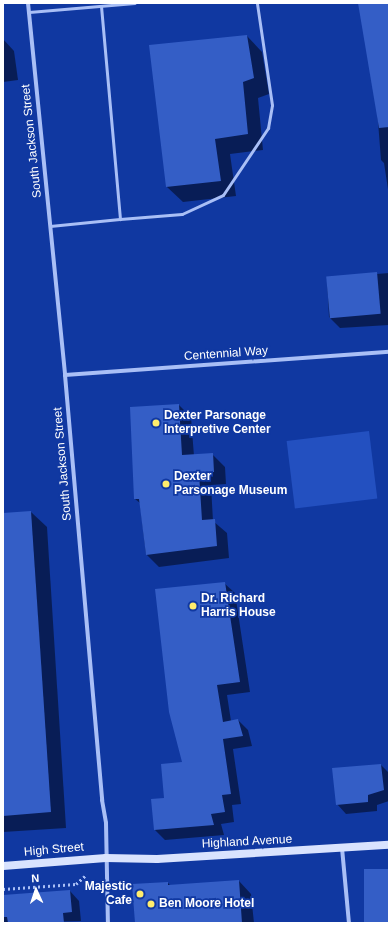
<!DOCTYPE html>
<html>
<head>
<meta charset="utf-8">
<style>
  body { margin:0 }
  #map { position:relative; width:392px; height:926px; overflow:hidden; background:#1038a1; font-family:Helvetica,sans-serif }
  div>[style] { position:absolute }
  .green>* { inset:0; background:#2350c0; transform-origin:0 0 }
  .shadow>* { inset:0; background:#0007 }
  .building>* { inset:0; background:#345ec6; transform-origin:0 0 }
  .path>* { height:2.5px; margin-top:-1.25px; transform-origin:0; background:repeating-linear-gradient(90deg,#a9bff6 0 2px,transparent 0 5px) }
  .lane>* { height:3px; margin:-1.5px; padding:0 1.5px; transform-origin:1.5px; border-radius:1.5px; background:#a9bff6 }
  .street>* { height:4px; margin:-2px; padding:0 2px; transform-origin:2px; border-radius:2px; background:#a9bff6 }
  .secondary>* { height:8px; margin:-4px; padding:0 4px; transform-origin:4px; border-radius:4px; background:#d9e3fe }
  .dots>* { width:11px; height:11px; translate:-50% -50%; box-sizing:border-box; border:2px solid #1038a1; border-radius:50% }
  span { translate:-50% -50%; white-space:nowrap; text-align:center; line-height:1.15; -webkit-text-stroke:3.5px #1038a1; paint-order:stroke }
  .street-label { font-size:12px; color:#fff }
  .poi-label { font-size:12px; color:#fff; font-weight:700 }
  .left { translate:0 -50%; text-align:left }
  .right { translate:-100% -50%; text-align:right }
  .frame { position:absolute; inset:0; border:4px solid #fff; pointer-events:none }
  .north { position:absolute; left:16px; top:870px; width:40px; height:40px; -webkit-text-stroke:3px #1038a1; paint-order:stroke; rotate:357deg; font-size:11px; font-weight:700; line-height:16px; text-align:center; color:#fff }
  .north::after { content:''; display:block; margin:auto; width:14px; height:18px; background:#fff; clip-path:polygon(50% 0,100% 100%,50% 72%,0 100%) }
</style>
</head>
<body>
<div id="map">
  <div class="green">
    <div style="left:369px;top:431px;width:68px;height:83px;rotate:83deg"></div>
  </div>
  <div class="shadow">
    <div style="clip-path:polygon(359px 3px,389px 3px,389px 196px,384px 163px,381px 160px,377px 109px)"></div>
    <div style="clip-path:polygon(247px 36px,262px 52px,269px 94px,258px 98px,263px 150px,230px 154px,236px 196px,183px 202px,167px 187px,150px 46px)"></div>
    <div style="clip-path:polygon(3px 39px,14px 51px,18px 80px,3px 82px)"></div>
    <div style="clip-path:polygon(389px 273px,389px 325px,340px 328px,329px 317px,327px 278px)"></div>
    <div style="clip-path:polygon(179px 405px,191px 417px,194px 456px,212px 454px,225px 467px,226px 484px,211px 485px,213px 521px,227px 533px,229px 558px,159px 567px,146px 554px,140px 503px,135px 499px)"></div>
    <div style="clip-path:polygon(31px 512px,47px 527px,66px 828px,3px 832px,3px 514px)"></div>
    <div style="clip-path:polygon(224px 583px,235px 593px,250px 692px,227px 695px,231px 721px,238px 720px,248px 730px,252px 746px,233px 749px,241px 804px,232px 805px,234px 822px,221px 824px,224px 835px,165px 840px,155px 830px,166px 799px,184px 763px)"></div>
    <div style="clip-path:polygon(381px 765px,389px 773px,389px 801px,377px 805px,377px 811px,346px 814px,337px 804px)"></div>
    <div style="clip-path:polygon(239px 881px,251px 894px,254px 923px,136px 923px,168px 883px,171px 886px)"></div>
    <div style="clip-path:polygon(70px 891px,79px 901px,81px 921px,3px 923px,3px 896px)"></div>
  </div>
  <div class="building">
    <div style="clip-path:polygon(358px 3px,389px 3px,389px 127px,379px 128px)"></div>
    <div style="clip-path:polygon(247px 35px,254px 78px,243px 82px,248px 134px,215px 139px,221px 181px,166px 187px,149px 45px)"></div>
    <div style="left:377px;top:272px;width:42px;height:51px;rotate:85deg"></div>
    <div style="clip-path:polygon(179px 404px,182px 455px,213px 453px,214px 472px,199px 473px,202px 520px,215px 519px,217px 546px,146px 555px,139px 499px,134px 499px,130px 407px)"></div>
    <div style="clip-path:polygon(31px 511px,51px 812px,3px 816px,3px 513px)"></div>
    <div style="clip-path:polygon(225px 582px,240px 682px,217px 685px,223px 722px,238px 719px,243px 736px,223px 739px,231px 794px,222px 795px,225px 812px,211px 814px,214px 825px,154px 830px,151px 799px,164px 798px,161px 764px,182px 762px,169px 712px,155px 589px)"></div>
    <div style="clip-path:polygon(381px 764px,384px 790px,368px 795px,368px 802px,336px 805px,332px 768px)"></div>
    <div style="left:389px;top:869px;width:54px;height:25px;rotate:90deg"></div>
    <div style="clip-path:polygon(239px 880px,242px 923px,135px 923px,132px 884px,168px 882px,168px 885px)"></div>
    <div style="clip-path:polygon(70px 890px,72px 912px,63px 913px,64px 923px,8px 923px,7px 917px,3px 917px,3px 895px)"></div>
  </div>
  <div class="path">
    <div style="left:3px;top:889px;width:73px;rotate:-3.9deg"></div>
    <div style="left:76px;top:884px;width:12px;rotate:-42deg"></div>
  </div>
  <div class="lane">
    <div style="left:101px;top:6px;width:214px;rotate:84.9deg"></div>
    <div style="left:120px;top:219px;width:62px;rotate:-4.6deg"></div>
    <div style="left:182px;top:214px;width:45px;rotate:-24.9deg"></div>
    <div style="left:223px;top:195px;width:81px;rotate:-56.1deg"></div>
    <div style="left:268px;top:128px;width:23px;rotate:-80deg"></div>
    <div style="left:272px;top:105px;width:103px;rotate:-98.4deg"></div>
    <div style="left:29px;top:12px;width:106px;rotate:-4.9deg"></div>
    <div style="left:50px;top:226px;width:70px;rotate:-5.7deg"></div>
  </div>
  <div class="street">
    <div style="left:28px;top:3px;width:374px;rotate:84.3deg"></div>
    <div style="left:65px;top:375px;width:427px;rotate:85deg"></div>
    <div style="left:102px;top:800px;width:23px;rotate:80deg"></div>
    <div style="left:106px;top:823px;width:100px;rotate:88.9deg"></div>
    <div style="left:65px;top:375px;width:325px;rotate:-4.1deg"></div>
    <div style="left:342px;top:848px;width:75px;rotate:84.7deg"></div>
  </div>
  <div class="secondary">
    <div style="left:3px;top:866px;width:103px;rotate:-4.4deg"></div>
    <div style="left:106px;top:858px;width:51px;rotate:1.1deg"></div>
    <div style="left:157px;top:859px;width:232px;rotate:-3.5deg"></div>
  </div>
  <div class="dots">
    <div style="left:156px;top:423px;background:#ffed6d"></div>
    <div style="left:166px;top:484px;background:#ffed6d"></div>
    <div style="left:193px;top:606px;background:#ffed6d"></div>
    <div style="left:140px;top:894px;background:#ffed6d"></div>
    <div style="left:151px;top:904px;background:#ffed6d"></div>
  </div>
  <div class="street-label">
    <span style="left:32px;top:141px;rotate:-96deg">South Jackson Street</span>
    <span style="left:226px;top:354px;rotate:-4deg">Centennial Way</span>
    <span style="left:63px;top:464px;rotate:-95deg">South Jackson Street</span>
    <span style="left:247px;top:842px;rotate:-3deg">Highland Avenue</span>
    <span style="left:54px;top:850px;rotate:-5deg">High Street</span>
  </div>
  <div class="poi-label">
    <span class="left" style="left:164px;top:423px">Dexter Parsonage<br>Interpretive Center</span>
    <span class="left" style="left:174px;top:484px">Dexter<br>Parsonage Museum</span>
    <span class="left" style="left:201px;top:606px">Dr. Richard<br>Harris House</span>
    <span class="right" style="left:132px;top:894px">Majestic<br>Cafe</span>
    <span class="left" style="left:159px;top:904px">Ben Moore Hotel</span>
  </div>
  <div class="frame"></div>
  <div class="north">N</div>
</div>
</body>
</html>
